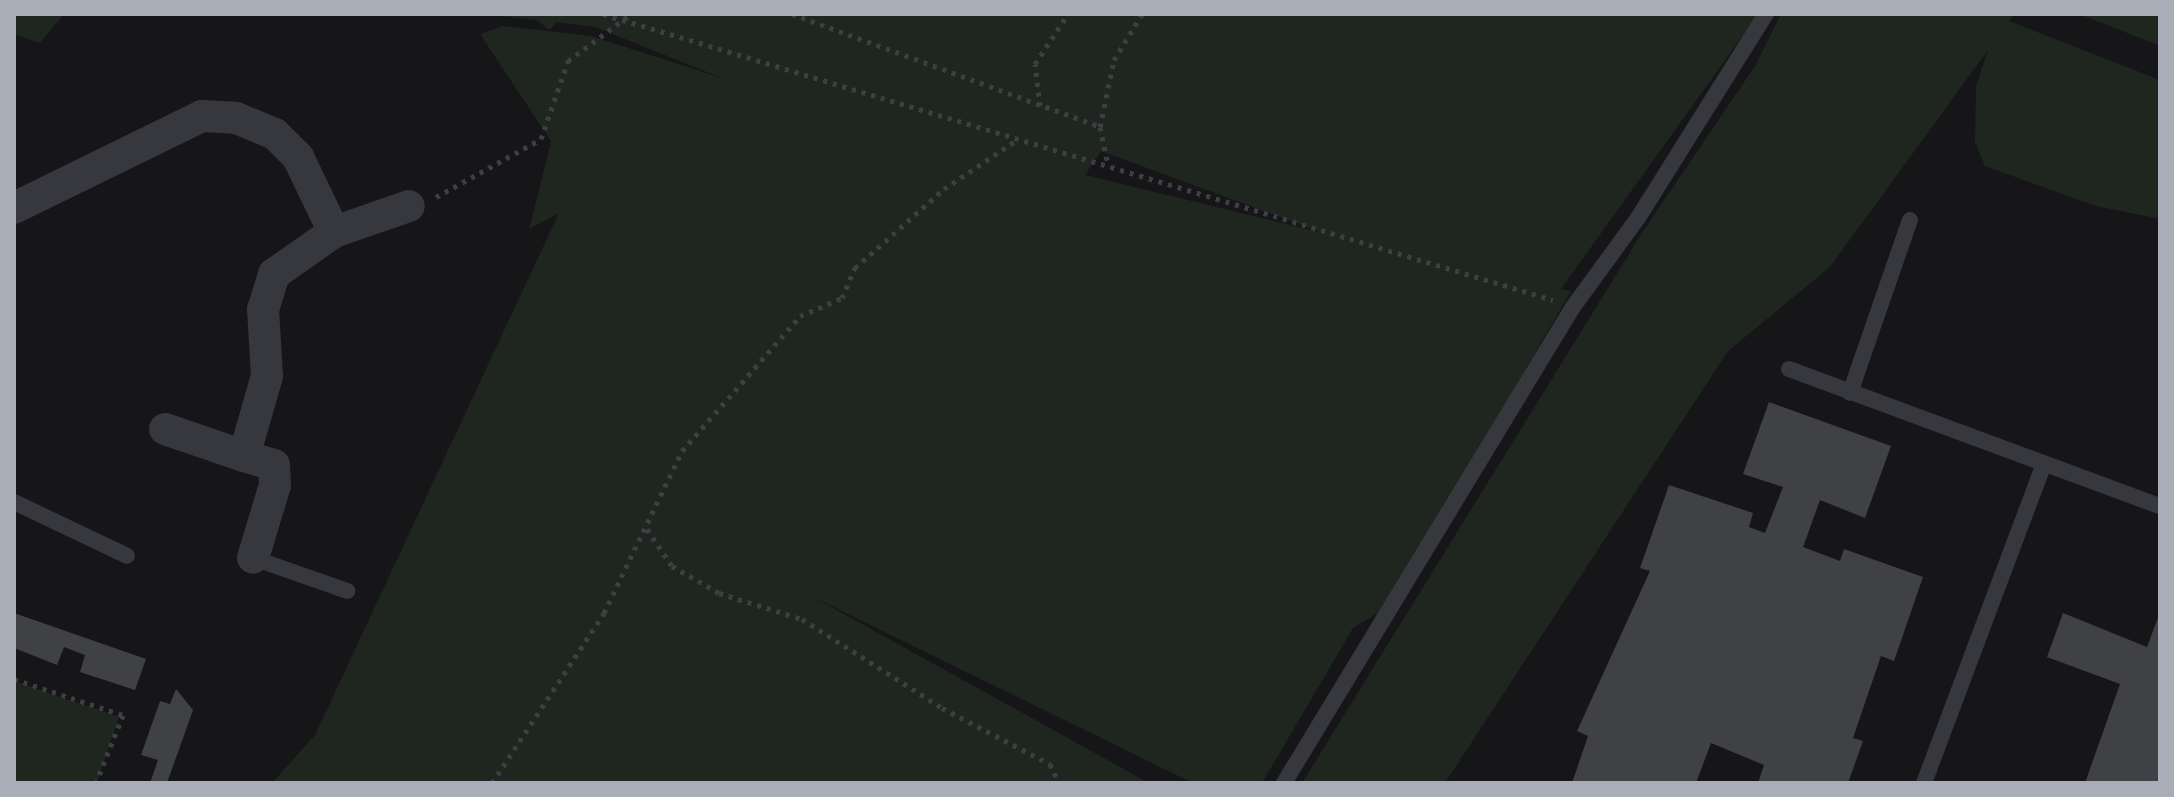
<!DOCTYPE html>
<html>
<head>
<meta charset="utf-8">
<style>
  body { margin:0 }
  #map { position:relative; width:2174px; height:797px; overflow:hidden; background:#161618; font-family:"Source Sans 3",sans-serif }
  div>[style] { position:absolute }
  .green>* { inset:0; background:#1e261f }
  .building>* { inset:0; background:#404145 }
  .path>* { height:5px; margin-top:-2.5px; transform-origin:0; background:repeating-linear-gradient(90deg,#3d3f44 0 4px,transparent 0 10px) }
  .lane>* { height:16px; margin:-8px; padding:0 8px; transform-origin:8px; border-radius:8px; background:#37383d }
  .street>* { height:32px; margin:-16px; padding:0 16px; transform-origin:16px; border-radius:16px; background:#37383d }
  span { translate:-50% -50%; white-space:nowrap; text-align:center; line-height:1.15; -webkit-text-stroke:6px #111113; paint-order:stroke }
  .frame { position:absolute; inset:0; border:16px solid #a8adb8; pointer-events:none }
</style>
</head>
<body>
<div id="map">
  <div class="green">
    <div style="clip-path:polygon(14px 14px,64px 14px,40px 43px,14px 34px)"></div>
    <div style="clip-path:polygon(evenodd,485px 14px,1758px 14px,1561px 289px,1571px 291px,1389px 606px,1353px 628px,1262px 783px,1193px 783px,815px 598px,1149px 783px,272px 783px,315px 735px,559px 213px,529px 229px,551px 141px,480px 34px,503px 26px,591px 36px,722px 78px,595px 27px,556px 22px,550px 30px,536px 20px,485px 14px,1101px 151px,1318px 231px,1319px 232px,1085px 175px,1101px 151px)"></div>
    <div style="clip-path:polygon(1781px 14px,2014px 14px,2009px 21px,2160px 80px,2160px 219px,2096px 206px,1985px 166px,1975px 142px,1976px 86px,1988px 50px,1830px 267px,1728px 351px,1445px 783px,1302px 783px,1642px 233px,1755px 66px)"></div>
    <div style="clip-path:polygon(2079px 14px,2160px 14px,2160px 46px)"></div>
    <div style="clip-path:polygon(14px 681px,119px 717px,97px 783px,14px 783px)"></div>
  </div>
  <div class="building">
    <div style="clip-path:polygon(1769px 402px,1891px 446px,1865px 518px,1820px 500px,1803px 547px,1840px 561px,1844px 549px,1923px 577px,1894px 661px,1881px 656px,1853px 738px,1863px 741px,1848px 783px,1758px 783px,1764px 765px,1711px 743px,1696px 783px,1572px 783px,1588px 736px,1577px 731px,1650px 571px,1640px 568px,1669px 485px,1753px 513px,1749px 527px,1765px 533px,1783px 487px,1743px 474px)"></div>
    <div style="clip-path:polygon(2160px 612px,2160px 783px,2085px 783px,2120px 684px,2047px 657px,2063px 613px,2147px 647px)"></div>
    <div style="clip-path:polygon(14px 613px,146px 659px,135px 690px,80px 672px,85px 655px,64px 647px,57px 665px,14px 648px)"></div>
    <div style="clip-path:polygon(176px 689px,193px 710px,167px 783px,150px 783px,158px 760px,141px 755px,160px 701px,170px 704px)"></div>
  </div>
  <div class="path">
    <div style="left:603px;top:14px;width:992px;rotate:16.75deg"></div>
    <div style="left:792px;top:14px;width:328px;rotate:20.1deg"></div>
    <div style="left:1100px;top:127px;width:68px;rotate:-78.2deg"></div>
    <div style="left:1114px;top:60px;width:54px;rotate:-58.7deg"></div>
    <div style="left:1040px;top:106px;width:42px;rotate:-96.8deg"></div>
    <div style="left:1035px;top:64px;width:60px;rotate:-56.6deg"></div>
    <div style="left:1100px;top:127px;width:40px;rotate:78deg"></div>
    <div style="left:436px;top:197px;width:120px;rotate:-28.9deg"></div>
    <div style="left:541px;top:139px;width:83px;rotate:-70.9deg"></div>
    <div style="left:568px;top:61px;width:79px;rotate:-36.7deg"></div>
    <div style="left:647px;top:529px;width:45px;rotate:56deg"></div>
    <div style="left:672px;top:566px;width:54px;rotate:29.9deg"></div>
    <div style="left:719px;top:593px;width:87px;rotate:17.4deg"></div>
    <div style="left:802px;top:619px;width:166px;rotate:32.4deg"></div>
    <div style="left:942px;top:708px;width:122px;rotate:27.4deg"></div>
    <div style="left:1050px;top:764px;width:21px;rotate:65deg"></div>
    <div style="left:14px;top:679px;width:115px;rotate:18.3deg"></div>
    <div style="left:123px;top:715px;width:73px;rotate:111.7deg"></div>
    <div style="left:492px;top:783px;width:204px;rotate:-56.6deg"></div>
    <div style="left:604px;top:613px;width:180px;rotate:-64.3deg"></div>
    <div style="left:682px;top:451px;width:179px;rotate:-48.8deg"></div>
    <div style="left:800px;top:316px;width:46px;rotate:-23.2deg"></div>
    <div style="left:842px;top:298px;width:33px;rotate:-67deg"></div>
    <div style="left:855px;top:268px;width:119px;rotate:-41.6deg"></div>
    <div style="left:944px;top:189px;width:89px;rotate:-34deg"></div>
  </div>
  <div class="lane">
    <div style="left:1789px;top:369px;width:395px;rotate:20.3deg"></div>
    <div style="left:1850px;top:393px;width:183px;rotate:-70.9deg"></div>
    <div style="left:14px;top:502px;width:125px;rotate:25.5deg"></div>
    <div style="left:253px;top:558px;width:100px;rotate:19.3deg"></div>
    <div style="left:1284px;top:783px;width:557px;rotate:-58.74deg"></div>
    <div style="left:1573px;top:307px;width:110px;rotate:-53.9deg"></div>
    <div style="left:1638px;top:218px;width:241px;rotate:-57.9deg"></div>
    <div style="left:1924px;top:783px;width:338px;rotate:-69.4deg"></div>
  </div>
  <div class="street">
    <div style="left:14px;top:208px;width:209px;rotate:-26.1deg"></div>
    <div style="left:202px;top:116px;width:34px;rotate:3deg"></div>
    <div style="left:236px;top:118px;width:42px;rotate:22.3deg"></div>
    <div style="left:275px;top:134px;width:33px;rotate:45deg"></div>
    <div style="left:298px;top:157px;width:83px;rotate:64.4deg"></div>
    <div style="left:334px;top:232px;width:73px;rotate:145deg"></div>
    <div style="left:274px;top:274px;width:37px;rotate:107deg"></div>
    <div style="left:263px;top:309px;width:67px;rotate:86.6deg"></div>
    <div style="left:267px;top:376px;width:83px;rotate:106deg"></div>
    <div style="left:244px;top:456px;width:31px;rotate:17deg"></div>
    <div style="left:274px;top:465px;width:20px;rotate:87deg"></div>
    <div style="left:275px;top:485px;width:76px;rotate:106.8deg"></div>
    <div style="left:334px;top:232px;width:79px;rotate:-19.1deg"></div>
    <div style="left:165px;top:429px;width:83px;rotate:18.9deg"></div>
  </div>
  <div class="frame"></div>
</div>
</body>
</html>
